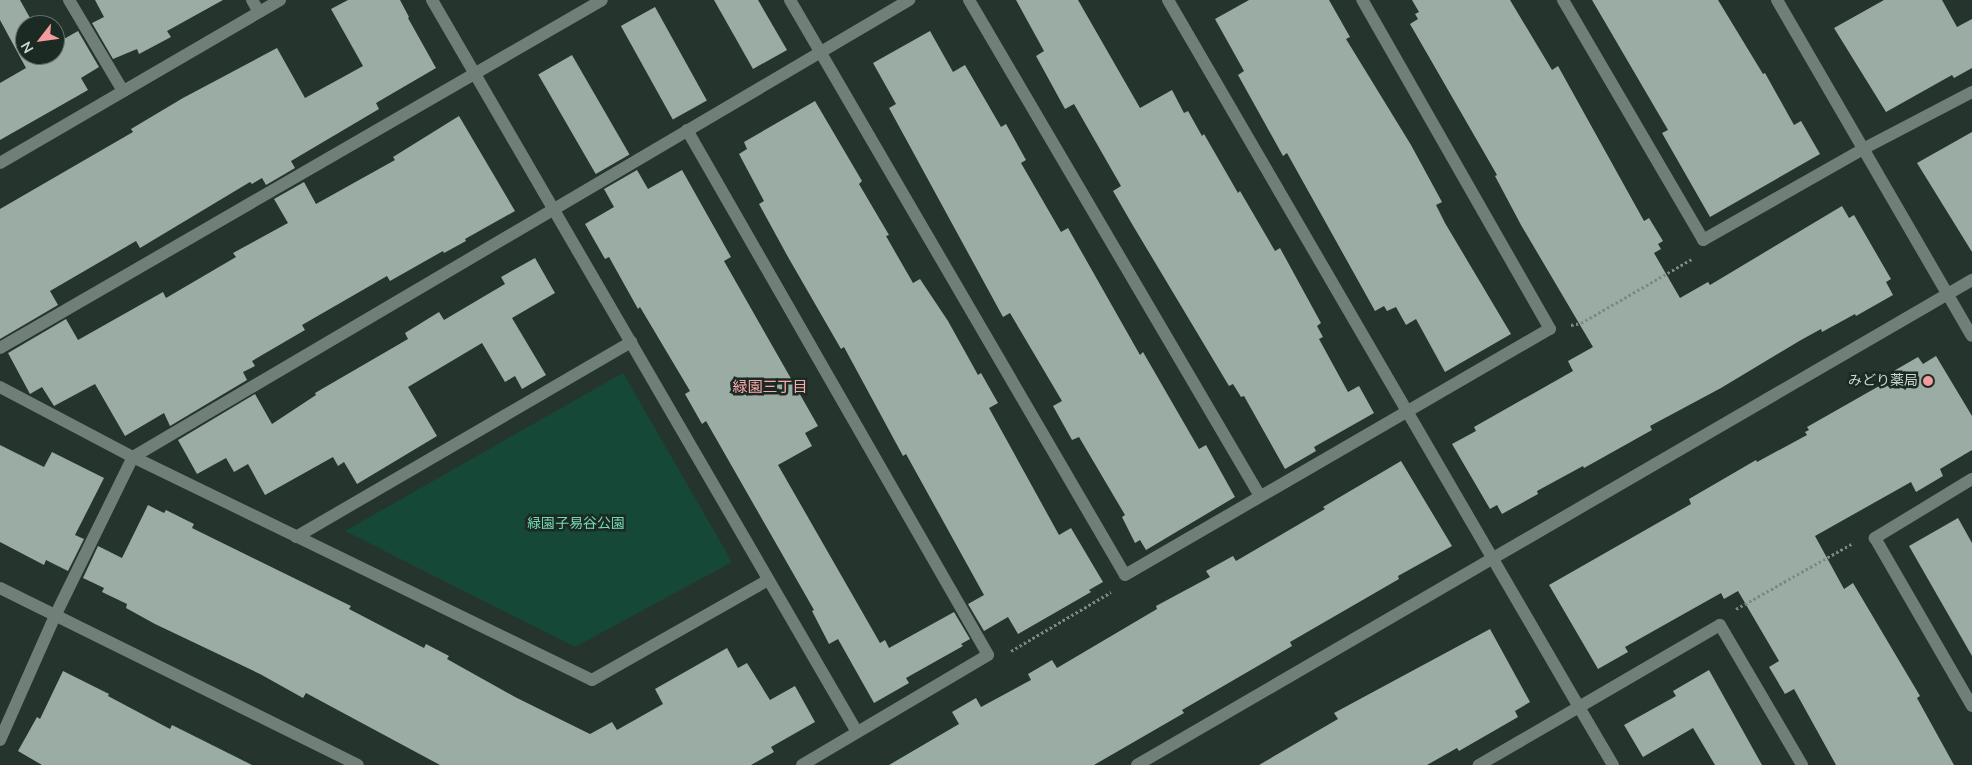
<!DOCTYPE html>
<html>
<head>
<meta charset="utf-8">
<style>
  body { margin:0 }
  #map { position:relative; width:1972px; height:765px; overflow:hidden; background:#26342e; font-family:"Nunito Sans","Noto Sans JP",sans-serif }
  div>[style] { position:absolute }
  .green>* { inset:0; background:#164837 }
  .building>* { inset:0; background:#9baca4; transform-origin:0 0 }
  .path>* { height:3px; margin-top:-1.5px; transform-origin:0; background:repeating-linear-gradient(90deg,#7c8883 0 2.5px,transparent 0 5px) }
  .minor>* { height:12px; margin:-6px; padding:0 6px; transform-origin:6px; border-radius:6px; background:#708079 }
  .dots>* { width:14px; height:14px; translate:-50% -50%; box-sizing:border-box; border:2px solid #1c2a24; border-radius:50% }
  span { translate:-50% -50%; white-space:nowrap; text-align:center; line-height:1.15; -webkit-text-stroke:5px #1c2a24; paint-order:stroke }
  .poi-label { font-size:14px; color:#ced7d3 }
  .right { translate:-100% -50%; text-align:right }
  .park-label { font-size:14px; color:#76d8b2 }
  .neighbourhood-label { font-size:15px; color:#fea9ad }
  .north { position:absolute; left:15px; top:15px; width:50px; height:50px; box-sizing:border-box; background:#1c2a24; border:1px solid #636f6a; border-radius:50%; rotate:240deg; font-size:14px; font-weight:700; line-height:20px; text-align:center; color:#ced7d3 }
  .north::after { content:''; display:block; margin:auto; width:18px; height:22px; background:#f49b9f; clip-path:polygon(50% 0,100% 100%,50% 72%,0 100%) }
</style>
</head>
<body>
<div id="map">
  <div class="green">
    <div style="clip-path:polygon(623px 373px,732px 562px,575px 647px,345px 531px)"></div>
  </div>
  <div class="building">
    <div style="clip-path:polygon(0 0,20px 0,34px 25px,25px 25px,25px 55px,55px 55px,55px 44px,78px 31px,99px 67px,81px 78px,88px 90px,0 140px,0 83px,26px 68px,0 20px)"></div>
    <div style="clip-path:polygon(95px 0,223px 0,167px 31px,171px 37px,139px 54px,137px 49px,113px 59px,92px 23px,104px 17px)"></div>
    <div style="clip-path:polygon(348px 0,400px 0,409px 17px,408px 18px,436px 68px,376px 103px,379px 109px,291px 161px,295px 168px,266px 185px,262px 178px,252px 184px,250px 182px,140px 248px,136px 241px,50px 291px,58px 305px,0 339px,0 209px,133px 132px,131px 129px,183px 98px,277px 48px,305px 98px,363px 66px,331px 9px)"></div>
    <div style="clip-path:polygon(714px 0,758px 0,787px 50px,753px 69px)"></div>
    <div style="clip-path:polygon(1016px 0,1078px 0,1140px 108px,1172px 90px,1184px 113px,1188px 111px,1202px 136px,1204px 134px,1238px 193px,1240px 191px,1275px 251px,1280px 248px,1321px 323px,1317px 326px,1323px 337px,1319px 339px,1348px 392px,1359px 386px,1374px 413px,1314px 447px,1316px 451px,1285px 469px,1244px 396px,1241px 397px,1233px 384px,1229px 386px,1132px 224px,1113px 191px,1121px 186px,1074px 104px,1065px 109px,1036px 56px,1044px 51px)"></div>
    <div style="clip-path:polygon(1249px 0,1329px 0,1350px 37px,1346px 39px,1411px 145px,1442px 202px,1436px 205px,1445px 223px,1511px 334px,1445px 372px,1416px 319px,1406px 325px,1396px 307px,1387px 311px,1384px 306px,1375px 311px,1287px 153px,1283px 156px,1238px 75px,1244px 71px,1215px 19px)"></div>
    <div style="clip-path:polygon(1412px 0,1510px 0,1552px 70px,1558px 66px,1644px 221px,1649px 218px,1663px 241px,1658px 244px,1661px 249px,1654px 253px,1680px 298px,1708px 282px,1710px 285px,1842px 206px,1849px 218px,1854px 215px,1891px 279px,1886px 282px,1893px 295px,1856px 316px,1855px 314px,1822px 332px,1821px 329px,1801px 340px,1721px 388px,1650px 426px,1652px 430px,1584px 468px,1583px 466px,1537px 491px,1538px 494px,1502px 514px,1497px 505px,1490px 509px,1452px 444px,1476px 431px,1474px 427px,1573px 371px,1568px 361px,1593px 347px,1521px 225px,1495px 176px,1497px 175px,1410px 24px,1418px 19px,1415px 14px,1419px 12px)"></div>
    <div style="clip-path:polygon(1592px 0,1718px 0,1763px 74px,1765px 73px,1794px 125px,1801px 121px,1820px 154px,1710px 217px,1662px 133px,1668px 130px)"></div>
    <div style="clip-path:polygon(1884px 0,1942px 0,1957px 27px,1972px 19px,1972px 68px,1954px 78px,1952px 75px,1886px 112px,1834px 28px)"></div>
    <div style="left:655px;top:7px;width:107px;height:39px;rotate:61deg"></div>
    <div style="clip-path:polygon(930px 31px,953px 72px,965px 65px,1001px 127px,1006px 124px,1026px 160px,1021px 163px,1061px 232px,1068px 228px,1140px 355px,1143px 352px,1199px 449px,1206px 445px,1235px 497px,1146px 550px,1140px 540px,1135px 543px,1122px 517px,1125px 515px,1079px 437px,1072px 440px,1053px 406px,1062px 401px,1010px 313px,1003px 317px,889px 108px,896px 104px,873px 63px)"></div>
    <div style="left:572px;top:55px;width:115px;height:39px;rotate:60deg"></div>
    <div style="clip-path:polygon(815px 101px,862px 181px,859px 184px,889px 235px,886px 236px,913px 283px,920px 279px,948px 321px,978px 375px,981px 373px,998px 403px,989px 408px,1059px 535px,1071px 528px,1103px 582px,1089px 590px,1091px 592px,1018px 634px,1008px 617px,984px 631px,968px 604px,984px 595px,906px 454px,903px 456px,844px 347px,841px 349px,788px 257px,759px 204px,764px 201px,739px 154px,747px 149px,744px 142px)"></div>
    <div style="clip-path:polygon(459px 116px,515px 211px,465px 239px,466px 241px,444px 253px,443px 251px,390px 281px,387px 276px,302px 325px,305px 330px,252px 361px,255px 366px,243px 372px,247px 380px,170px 426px,164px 413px,125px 436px,95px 384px,54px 406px,42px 387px,30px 394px,8px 353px,66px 319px,78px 340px,163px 292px,166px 298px,236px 257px,233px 253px,288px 223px,274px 199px,304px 182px,316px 204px,395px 160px,393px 157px)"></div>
    <div style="clip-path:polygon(1972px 132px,1972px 252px,1917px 163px)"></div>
    <div style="clip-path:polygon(637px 170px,648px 189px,682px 170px,731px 257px,724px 261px,818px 426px,805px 433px,812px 446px,778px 465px,880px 643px,885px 640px,889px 648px,954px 612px,970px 639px,961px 644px,963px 646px,906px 678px,909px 683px,874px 703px,838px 639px,829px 644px,812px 611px,814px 610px,706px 421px,702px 424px,685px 394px,690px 391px,640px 307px,638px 309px,609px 257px,605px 259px,585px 224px,614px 207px,604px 189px)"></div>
    <div style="clip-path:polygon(535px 258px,555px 293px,512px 318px,546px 375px,522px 389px,515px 376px,505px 382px,482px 343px,408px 387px,437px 436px,357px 484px,344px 462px,338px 466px,333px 457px,265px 495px,248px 464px,234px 472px,226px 458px,197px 474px,178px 440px,255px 394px,272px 424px,316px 395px,315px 393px,408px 339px,405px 333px,439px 312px,444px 320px,505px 284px,501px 277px)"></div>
    <div style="clip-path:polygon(1936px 356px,1972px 416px,1972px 450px,1940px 469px,1943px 476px,1916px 492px,1911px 482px,1815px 536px,1844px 589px,1853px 583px,1920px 696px,1917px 698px,1954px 765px,1836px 765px,1794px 689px,1785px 694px,1769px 667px,1779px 661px,1738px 591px,1724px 599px,1721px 593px,1625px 647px,1628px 652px,1598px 669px,1549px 585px,1691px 504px,1689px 499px,1756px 460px,1757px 462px,1807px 435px,1805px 432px,1809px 430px,1807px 427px,1895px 377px,1892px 372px,1918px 357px,1923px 364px)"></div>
    <div style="clip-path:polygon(0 445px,44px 467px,52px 452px,104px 478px,75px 535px,84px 539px,68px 571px,46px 560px,44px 565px,0 542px)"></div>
    <div style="clip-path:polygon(1401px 461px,1452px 546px,1398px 576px,1399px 579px,1290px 642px,1292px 646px,1182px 710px,1184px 713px,1094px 765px,889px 765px,959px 724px,952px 712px,976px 698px,981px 707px,1031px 680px,1028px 674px,1052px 660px,1057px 668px,1157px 609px,1156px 606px,1210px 577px,1206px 571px,1233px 556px,1236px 561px,1325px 509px,1323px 507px)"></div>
    <div style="clip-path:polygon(148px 505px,164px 513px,166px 510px,194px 524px,192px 528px,351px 606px,349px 609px,424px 648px,426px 644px,449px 656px,447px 659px,515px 697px,590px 734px,612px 722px,617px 730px,663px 704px,655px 689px,727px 648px,738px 668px,747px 663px,770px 700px,795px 686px,815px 722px,771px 747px,774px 752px,751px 765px,440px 765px,306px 693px,303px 698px,260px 674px,155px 624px,126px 608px,127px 604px,102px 592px,104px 588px,83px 578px,98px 546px,122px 558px)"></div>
    <div style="clip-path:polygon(1958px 518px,1972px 543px,1972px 656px,1909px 546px)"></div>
    <div style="clip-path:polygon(1490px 629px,1530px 702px,1515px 711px,1518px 717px,1459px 751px,1457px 748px,1427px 765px,1259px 765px,1338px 719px,1334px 713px)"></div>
    <div style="clip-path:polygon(1709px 670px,1762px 765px,1715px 765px,1693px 728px,1643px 757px,1624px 725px,1676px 696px,1673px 691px)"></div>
    <div style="clip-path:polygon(63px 671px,109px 694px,108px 696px,170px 729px,172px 725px,252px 765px,42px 765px,18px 751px,37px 717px,40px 719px)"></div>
  </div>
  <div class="path">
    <div style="left:1571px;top:325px;width:10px;rotate:-11deg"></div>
    <div style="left:1581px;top:323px;width:128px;rotate:-30deg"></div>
    <div style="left:1736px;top:609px;width:134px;rotate:-29.4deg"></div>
    <div style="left:1011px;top:651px;width:116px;rotate:-30.5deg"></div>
  </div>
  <div class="minor">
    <div style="left:69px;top:0;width:106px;rotate:59.3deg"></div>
    <div style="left:252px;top:0;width:14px;rotate:60deg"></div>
    <div style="left:432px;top:0;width:846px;rotate:59.86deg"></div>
    <div style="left:790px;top:0;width:665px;rotate:59.77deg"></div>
    <div style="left:1125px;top:575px;width:491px;rotate:-30.1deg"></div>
    <div style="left:1550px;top:329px;width:379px;rotate:-119.7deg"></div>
    <div style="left:969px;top:0;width:575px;rotate:59.6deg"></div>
    <div style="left:1168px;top:0;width:818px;rotate:59.83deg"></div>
    <div style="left:1579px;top:707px;width:116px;rotate:149.9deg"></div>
    <div style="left:1563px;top:0;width:278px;rotate:59.7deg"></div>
    <div style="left:1703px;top:240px;width:184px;rotate:-29.6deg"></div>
    <div style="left:1863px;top:149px;width:123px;rotate:-27.6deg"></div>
    <div style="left:1777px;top:0;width:388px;rotate:59.9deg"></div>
    <div style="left:687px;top:130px;width:605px;rotate:60.17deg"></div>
    <div style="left:988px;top:655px;width:216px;rotate:149.4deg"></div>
    <div style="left:0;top:163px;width:324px;rotate:-30.2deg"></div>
    <div style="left:0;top:348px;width:695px;rotate:-30.03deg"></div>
    <div style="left:0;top:387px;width:150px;rotate:27.8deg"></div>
    <div style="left:133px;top:457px;width:510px;rotate:25.91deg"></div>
    <div style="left:592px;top:680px;width:202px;rotate:-29.6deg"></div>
    <div style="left:1972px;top:479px;width:114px;rotate:148.7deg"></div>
    <div style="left:1875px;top:538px;width:194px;rotate:60deg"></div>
    <div style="left:296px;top:537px;width:388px;rotate:-30.2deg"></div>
    <div style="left:0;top:588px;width:399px;rotate:26.3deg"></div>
    <div style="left:0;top:740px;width:136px;rotate:-66.1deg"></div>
    <div style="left:55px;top:616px;width:177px;rotate:-63.9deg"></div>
    <div style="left:133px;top:457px;width:901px;rotate:-30.49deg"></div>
    <div style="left:1137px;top:765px;width:966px;rotate:-30.15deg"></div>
    <div style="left:1613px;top:765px;width:67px;rotate:-120.4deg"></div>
    <div style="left:1579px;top:707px;width:163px;rotate:-30.2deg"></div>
    <div style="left:1720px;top:625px;width:162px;rotate:59.6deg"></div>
  </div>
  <div class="dots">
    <div style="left:1928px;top:381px;background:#f49b9f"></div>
  </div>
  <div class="poi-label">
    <span class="right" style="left:1918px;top:381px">みどり薬局</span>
  </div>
  <div class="park-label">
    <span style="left:576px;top:524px">緑園子易谷公園</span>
  </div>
  <div class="neighbourhood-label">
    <span style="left:770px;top:388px">緑園三丁目</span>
  </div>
  <div class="north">N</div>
</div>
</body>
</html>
